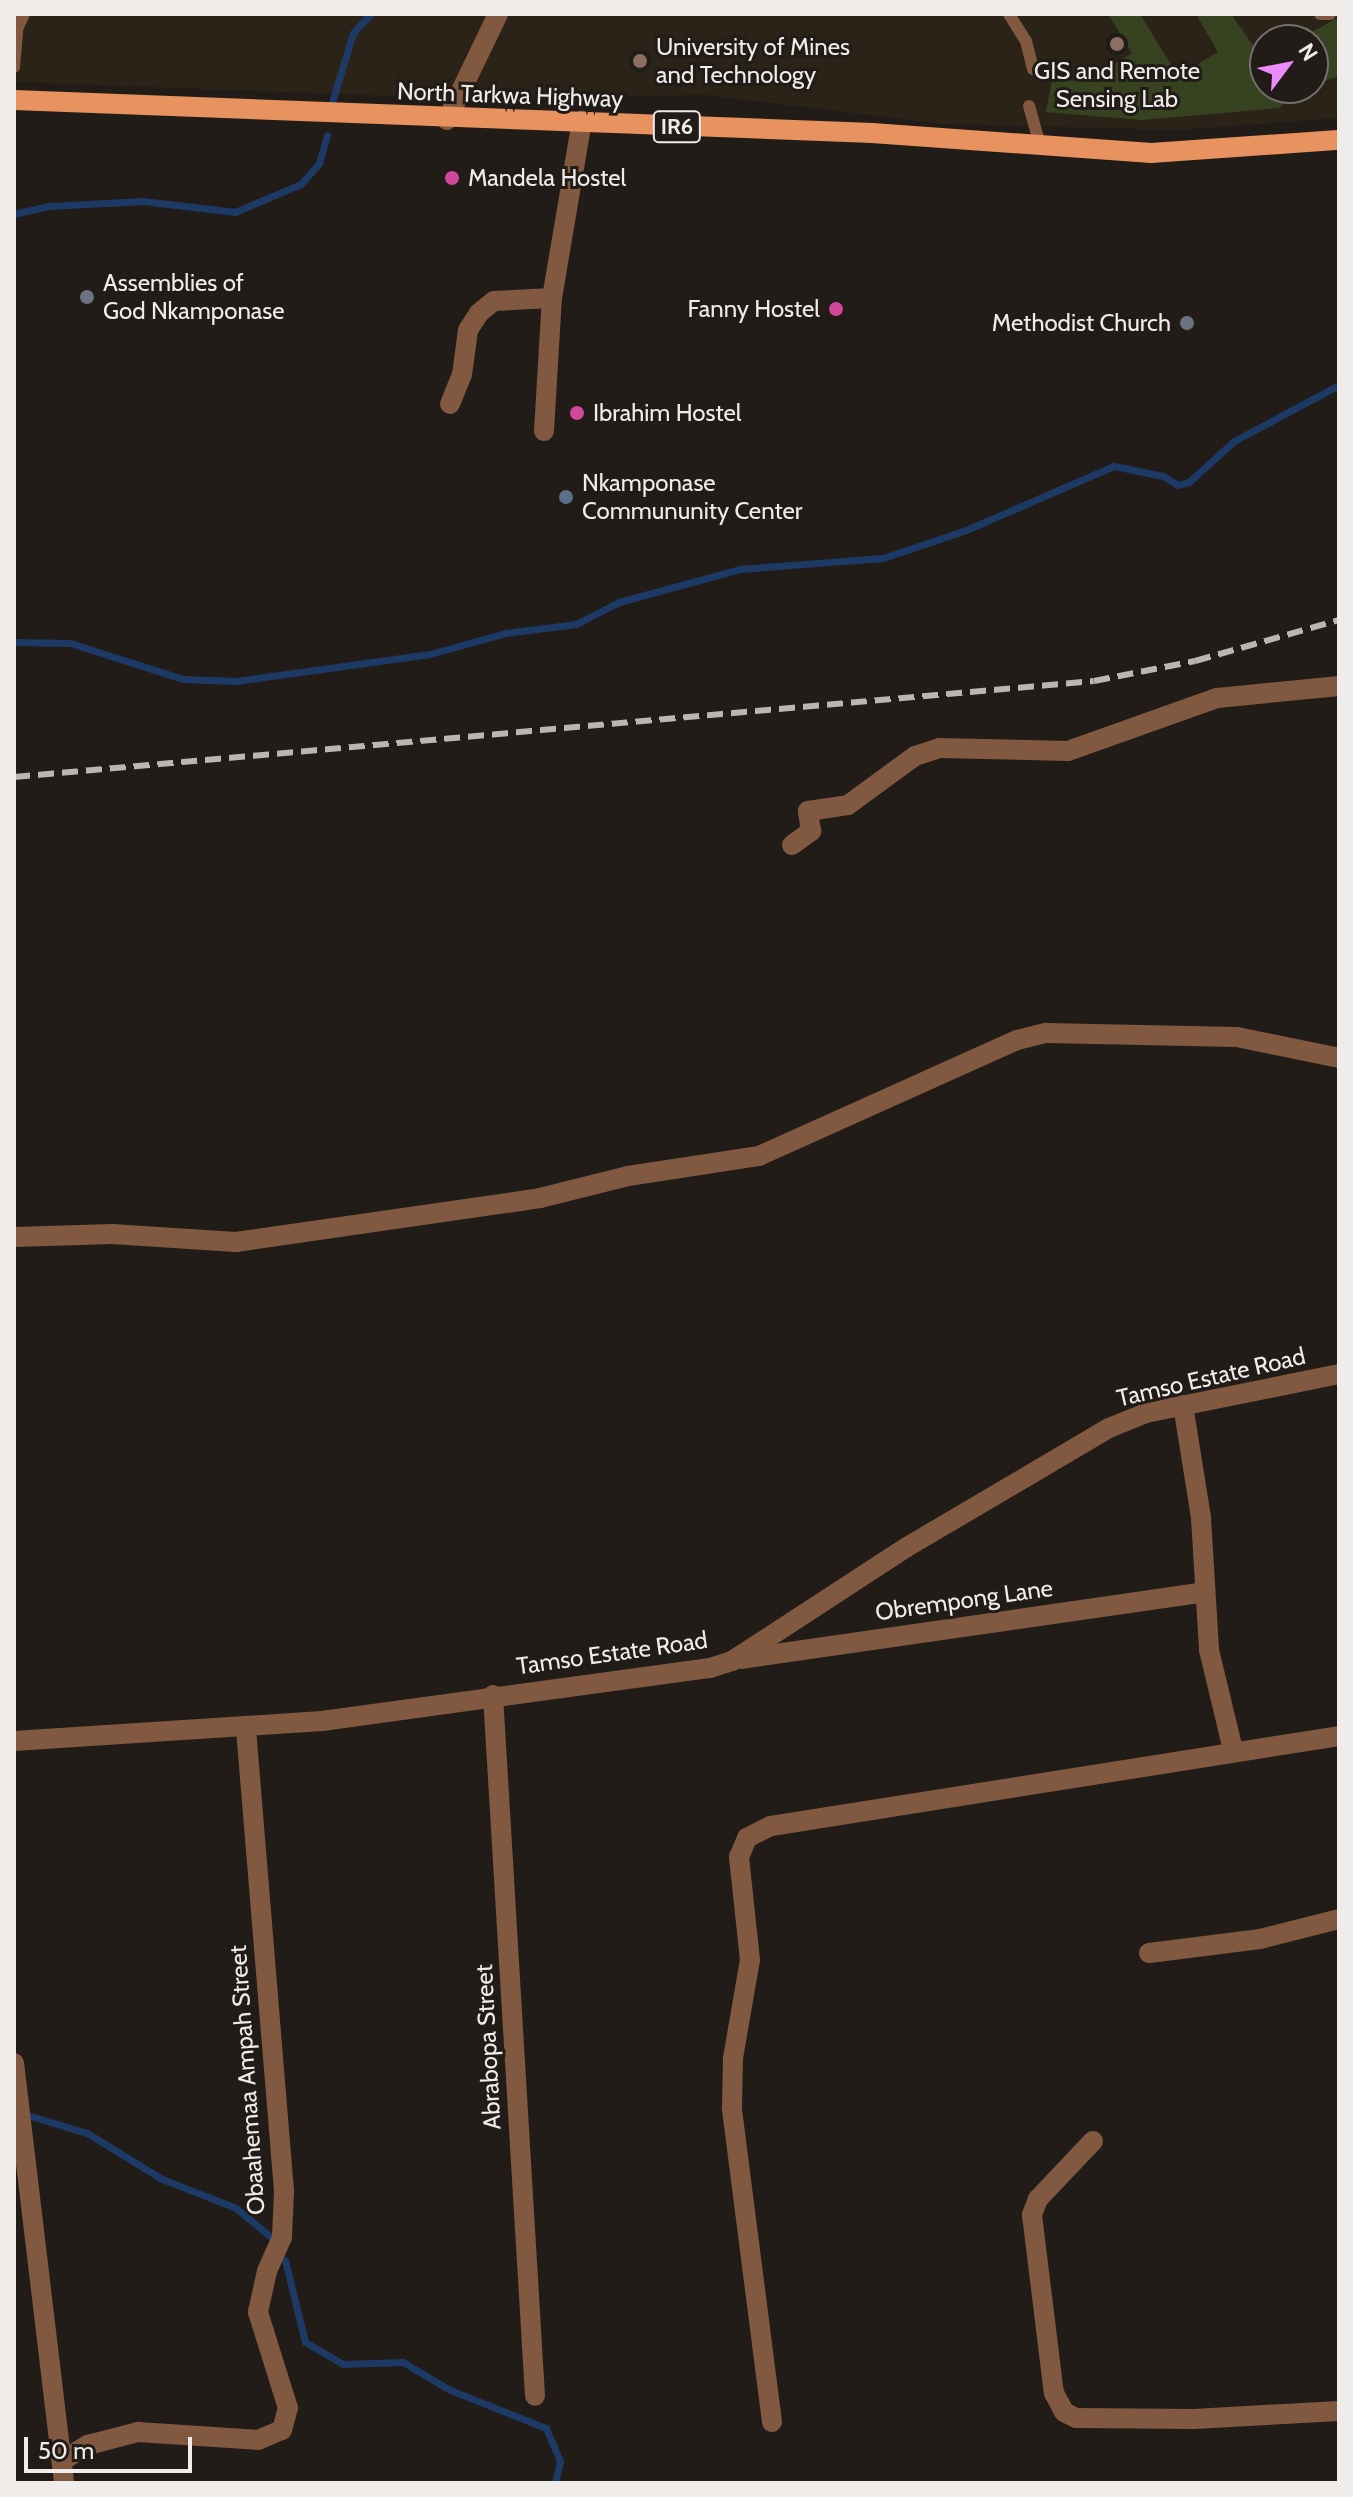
<!DOCTYPE html>
<html>
<head>
<meta charset="utf-8">
<style>
  body { margin:0 }
  #map { position:relative; width:1353px; height:2497px; overflow:hidden; background:#211c17; font-family:Cabin,sans-serif }
  div>[style] { position:absolute }
  .built>* { inset:0; background:#2b2218 }
  .green>* { inset:0; background:#374221 }
  .stream>* { height:7px; margin:-3.5px; padding:0 3.5px; transform-origin:3.5px; border-radius:3.5px; background:#1d3a66 }
  .lane>* { height:12px; margin:-6px; padding:0 6px; transform-origin:6px; border-radius:6px; background:#815840 }
  .street>* { height:20px; margin:-10px; padding:0 10px; transform-origin:10px; border-radius:10px; background:#815840 }
  .primary>* { height:20px; margin:-10px; padding:0 10px; transform-origin:10px; border-radius:10px; background:#e7925f }
  .rail>* { height:6px; margin-top:-3px; transform-origin:0; background:repeating-linear-gradient(90deg,#bab7b3 0 16px,transparent 0 24px) }
  .dots>* { width:22px; height:22px; translate:-50% -50%; box-sizing:border-box; border:4px solid #211c17; border-radius:50% }
  span { translate:-50% -50%; white-space:nowrap; text-align:center; line-height:1.15; -webkit-text-stroke:6px #211c17; paint-order:stroke }
  .shield-label span { padding:2px 6px; background:#211c17; border:2px solid; border-radius:6px; -webkit-text-stroke-width:0 }
  .shield-label { font-size:22px; color:#efece9; font-weight:700 }
  .poi-label { font-size:24px; color:#efece9 }
  .left { translate:0 -50%; text-align:left }
  .right { translate:-100% -50%; text-align:right }
  .street-label { font-size:24px; color:#efece9 }
  .frame { position:absolute; inset:0; border:16px solid #efece9; pointer-events:none }
  .north { position:absolute; left:1249px; top:24px; width:80px; height:80px; box-sizing:border-box; background:#211c17; border:2px solid #736f6b; border-radius:50%; rotate:58deg; font-size:22px; font-weight:700; line-height:32px; text-align:center; color:#efece9 }
  .north::after { content:''; display:block; margin:auto; width:28px; height:36px; background:#ec8cfb; clip-path:polygon(50% 0,100% 100%,50% 72%,0 100%) }
  .scale { position:absolute; left:24px; top:2437px; width:168px; height:36px; box-sizing:border-box; border:4px solid #efece9; border-top:0; padding-left:10px; font-size:24px; line-height:28px; white-space:nowrap; color:#efece9; -webkit-text-stroke:6px #211c17; paint-order:stroke }
</style>
</head>
<body>
<div id="map">
  <div class="built">
    <div style="clip-path:polygon(evenodd,14px 14px,1339px 14px,1339px 118px,1179px 130px,941px 124px,705px 95px,469px 99px,14px 82px,14px 14px,1265px 40px,1313px 40px,1313px 88px,1265px 88px,1265px 40px)"></div>
  </div>
  <div class="green">
    <div style="clip-path:polygon(1108px 14px,1140px 14px,1178px 76px,1218px 52px,1196px 14px,1231px 14px,1265px 62px,1265px 88px,1294px 88px,1280px 108px,1142px 120px,1046px 112px,1052px 80px,1086px 81px,1132px 53px)"></div>
    <div style="clip-path:polygon(1339px 17px,1339px 76px,1313px 85px,1313px 40px,1298px 40px)"></div>
  </div>
  <div class="stream">
    <div style="left:330px;top:109px;width:79px;rotate:-73.2deg"></div>
    <div style="left:353px;top:33px;width:26px;rotate:-47deg"></div>
    <div style="left:14px;top:214px;width:37px;rotate:-13deg"></div>
    <div style="left:50px;top:206px;width:93px;rotate:-3.1deg"></div>
    <div style="left:143px;top:201px;width:93px;rotate:6.8deg"></div>
    <div style="left:235px;top:212px;width:72px;rotate:-23deg"></div>
    <div style="left:301px;top:184px;width:28px;rotate:-49deg"></div>
    <div style="left:319px;top:163px;width:29px;rotate:-74deg"></div>
    <div style="left:14px;top:642px;width:56px;rotate:1deg"></div>
    <div style="left:70px;top:643px;width:119px;rotate:17.7deg"></div>
    <div style="left:183px;top:679px;width:53px;rotate:2.2deg"></div>
    <div style="left:236px;top:681px;width:196px;rotate:-7.9deg"></div>
    <div style="left:430px;top:654px;width:78px;rotate:-15.6deg"></div>
    <div style="left:505px;top:633px;width:72px;rotate:-7.2deg"></div>
    <div style="left:576px;top:624px;width:48px;rotate:-27.1deg"></div>
    <div style="left:619px;top:602px;width:125px;rotate:-15.3deg"></div>
    <div style="left:740px;top:569px;width:143px;rotate:-4.4deg"></div>
    <div style="left:883px;top:558px;width:88px;rotate:-18.6deg"></div>
    <div style="left:966px;top:530px;width:161px;rotate:-23.4deg"></div>
    <div style="left:1114px;top:466px;width:50px;rotate:11.5deg"></div>
    <div style="left:1163px;top:476px;width:17px;rotate:31deg"></div>
    <div style="left:1178px;top:485px;width:11px;rotate:-15deg"></div>
    <div style="left:1189px;top:482px;width:61px;rotate:-42.3deg"></div>
    <div style="left:1234px;top:441px;width:119px;rotate:-28.1deg"></div>
    <div style="left:24px;top:2114px;width:66px;rotate:16.8deg"></div>
    <div style="left:87px;top:2133px;width:88px;rotate:31.5deg"></div>
    <div style="left:162px;top:2179px;width:79px;rotate:21.4deg"></div>
    <div style="left:236px;top:2208px;width:47px;rotate:39.8deg"></div>
    <div style="left:285px;top:2260px;width:84px;rotate:76.3deg"></div>
    <div style="left:305px;top:2342px;width:44px;rotate:30.1deg"></div>
    <div style="left:343px;top:2364px;width:60px;rotate:-1.9deg"></div>
    <div style="left:403px;top:2362px;width:55px;rotate:30.8deg"></div>
    <div style="left:450px;top:2390px;width:103px;rotate:21.6deg"></div>
    <div style="left:546px;top:2428px;width:36px;rotate:67deg"></div>
    <div style="left:560px;top:2461px;width:23px;rotate:103deg"></div>
  </div>
  <div class="lane">
    <div style="left:1009px;top:14px;width:32px;rotate:58deg"></div>
    <div style="left:1026px;top:41px;width:29px;rotate:76deg"></div>
    <div style="left:1320px;top:14px;width:10px"></div>
    <div style="left:14px;top:67px;width:38px;rotate:-85deg"></div>
    <div style="left:17px;top:29px;width:17px;rotate:-65deg"></div>
    <div style="left:1029px;top:106px;width:41px;rotate:74.2deg"></div>
  </div>
  <div class="street">
    <div style="left:447px;top:120px;width:118px;rotate:-64.3deg"></div>
    <div style="left:450px;top:404px;width:31px;rotate:-68deg"></div>
    <div style="left:462px;top:375px;width:45px;rotate:-82.4deg"></div>
    <div style="left:468px;top:330px;width:20px;rotate:-57deg"></div>
    <div style="left:479px;top:313px;width:19px;rotate:-39deg"></div>
    <div style="left:494px;top:301px;width:58px;rotate:-3deg"></div>
    <div style="left:544px;top:431px;width:133px;rotate:-86.6deg"></div>
    <div style="left:552px;top:298px;width:180px;rotate:-80.4deg"></div>
    <div style="left:792px;top:845px;width:24px;rotate:-36deg"></div>
    <div style="left:811px;top:831px;width:20px;rotate:-99deg"></div>
    <div style="left:808px;top:811px;width:40px;rotate:-8.5deg"></div>
    <div style="left:848px;top:805px;width:83px;rotate:-36.2deg"></div>
    <div style="left:915px;top:756px;width:25px;rotate:-18deg"></div>
    <div style="left:939px;top:748px;width:129px;rotate:1.3deg"></div>
    <div style="left:1068px;top:751px;width:158px;rotate:-19.6deg"></div>
    <div style="left:1217px;top:698px;width:123px;rotate:-5.6deg"></div>
    <div style="left:14px;top:1237px;width:98px;rotate:-1.8deg"></div>
    <div style="left:112px;top:1234px;width:124px;rotate:3.7deg"></div>
    <div style="left:236px;top:1242px;width:307px;rotate:-8.2deg"></div>
    <div style="left:540px;top:1198px;width:91px;rotate:-14deg"></div>
    <div style="left:628px;top:1176px;width:133px;rotate:-8.7deg"></div>
    <div style="left:759px;top:1156px;width:283px;rotate:-24.2deg"></div>
    <div style="left:1017px;top:1040px;width:30px;rotate:-14deg"></div>
    <div style="left:1046px;top:1033px;width:191px;rotate:1.2deg"></div>
    <div style="left:1237px;top:1037px;width:104px;rotate:11.6deg"></div>
    <div style="left:1183px;top:1405px;width:114px;rotate:80.9deg"></div>
    <div style="left:1201px;top:1518px;width:132px;rotate:86.5deg"></div>
    <div style="left:1209px;top:1650px;width:103px;rotate:76.5deg"></div>
    <div style="left:741px;top:1659px;width:468px;rotate:-8.2deg"></div>
    <div style="left:493px;top:1695px;width:702px;rotate:86.57deg"></div>
    <div style="left:14px;top:1741px;width:309px;rotate:-3.7deg"></div>
    <div style="left:322px;top:1721px;width:392px;rotate:-7.8deg"></div>
    <div style="left:710px;top:1668px;width:23px;rotate:-18deg"></div>
    <div style="left:732px;top:1661px;width:209px;rotate:-33.1deg"></div>
    <div style="left:907px;top:1547px;width:234px;rotate:-30.5deg"></div>
    <div style="left:1109px;top:1428px;width:40px;rotate:-22deg"></div>
    <div style="left:1146px;top:1413px;width:197px;rotate:-11.4deg"></div>
    <div style="left:1149px;top:1953px;width:112px;rotate:-7.2deg"></div>
    <div style="left:1260px;top:1939px;width:81px;rotate:-14.2deg"></div>
    <div style="left:14px;top:2063px;width:423px;rotate:83.2deg"></div>
    <div style="left:1093px;top:2141px;width:80px;rotate:133.5deg"></div>
    <div style="left:1038px;top:2199px;width:17px;rotate:111deg"></div>
    <div style="left:1032px;top:2215px;width:179px;rotate:83deg"></div>
    <div style="left:1054px;top:2393px;width:21px;rotate:62deg"></div>
    <div style="left:1064px;top:2412px;width:13px;rotate:27deg"></div>
    <div style="left:1076px;top:2418px;width:118px;rotate:0.5deg"></div>
    <div style="left:1194px;top:2419px;width:145px;rotate:-3.2deg"></div>
    <div style="left:772px;top:2422px;width:317px;rotate:-97.3deg"></div>
    <div style="left:732px;top:2108px;width:50px;rotate:-88.9deg"></div>
    <div style="left:733px;top:2058px;width:99px;rotate:-80.2deg"></div>
    <div style="left:750px;top:1960px;width:104px;rotate:-96.1deg"></div>
    <div style="left:739px;top:1857px;width:21px;rotate:-67deg"></div>
    <div style="left:747px;top:1838px;width:27px;rotate:-27deg"></div>
    <div style="left:771px;top:1826px;width:575px;rotate:-9deg"></div>
    <div style="left:62px;top:2461px;width:31px;rotate:-32deg"></div>
    <div style="left:88px;top:2445px;width:52px;rotate:-14.6deg"></div>
    <div style="left:138px;top:2432px;width:120px;rotate:3.8deg"></div>
    <div style="left:258px;top:2440px;width:26px;rotate:-23deg"></div>
    <div style="left:282px;top:2430px;width:23px;rotate:-75deg"></div>
    <div style="left:288px;top:2408px;width:101px;rotate:-107.4deg"></div>
    <div style="left:258px;top:2312px;width:42px;rotate:-77.6deg"></div>
    <div style="left:267px;top:2271px;width:37px;rotate:-66deg"></div>
    <div style="left:282px;top:2237px;width:46px;rotate:-87.5deg"></div>
    <div style="left:284px;top:2191px;width:465px;rotate:-94.7deg"></div>
  </div>
  <div class="primary">
    <div style="left:14px;top:100px;width:859px;rotate:2.2deg"></div>
    <div style="left:872px;top:133px;width:280px;rotate:4.1deg"></div>
    <div style="left:1151px;top:153px;width:188px;rotate:-4deg"></div>
  </div>
  <div class="rail">
    <div style="left:14px;top:777px;width:1084px;rotate:-5.08deg"></div>
    <div style="left:1094px;top:681px;width:103px;rotate:-11.2deg"></div>
    <div style="left:1195px;top:661px;width:150px;rotate:-15.9deg"></div>
  </div>
  <div class="dots">
    <div style="left:1117px;top:44px;background:#8d6e63"></div>
    <div style="left:640px;top:61px;background:#8d6e63"></div>
    <div style="left:452px;top:178px;background:#d1479c"></div>
    <div style="left:87px;top:297px;background:#6b7280"></div>
    <div style="left:836px;top:309px;background:#d1479c"></div>
    <div style="left:1187px;top:323px;background:#6b7280"></div>
    <div style="left:577px;top:413px;background:#d1479c"></div>
    <div style="left:566px;top:497px;background:#5c6f8a"></div>
  </div>
  <div class="shield-label">
    <span style="left:677px;top:127px">IR6</span>
  </div>
  <div class="poi-label">
    <span class="left" style="left:656px;top:61px">University of Mines<br>and Technology</span>
    <span style="left:1117px;top:85px">GIS and Remote<br>Sensing Lab</span>
    <span class="left" style="left:468px;top:178px">Mandela Hostel</span>
    <span class="left" style="left:103px;top:297px">Assemblies of<br>God Nkamponase</span>
    <span class="right" style="left:820px;top:309px">Fanny Hostel</span>
    <span class="right" style="left:1171px;top:323px">Methodist Church</span>
    <span class="left" style="left:593px;top:413px">Ibrahim Hostel</span>
    <span class="left" style="left:582px;top:497px">Nkamponase<br>Commununity Center</span>
  </div>
  <div class="street-label">
    <span style="left:510px;top:95px;rotate:2deg">North Tarkwa Highway</span>
    <span style="left:1211px;top:1377px;rotate:-13deg">Tamso Estate Road</span>
    <span style="left:964px;top:1600px;rotate:-8deg">Obrempong Lane</span>
    <span style="left:612px;top:1653px;rotate:-8deg">Tamso Estate Road</span>
    <span style="left:488px;top:2047px;rotate:-93deg">Abrabopa Street</span>
    <span style="left:247px;top:2080px;rotate:-94deg">Obaahemaa Ampah Street</span>
  </div>
  <div class="frame"></div>
  <div class="north">N</div>
  <div class="scale">50 m</div>
</div>
</body>
</html>
